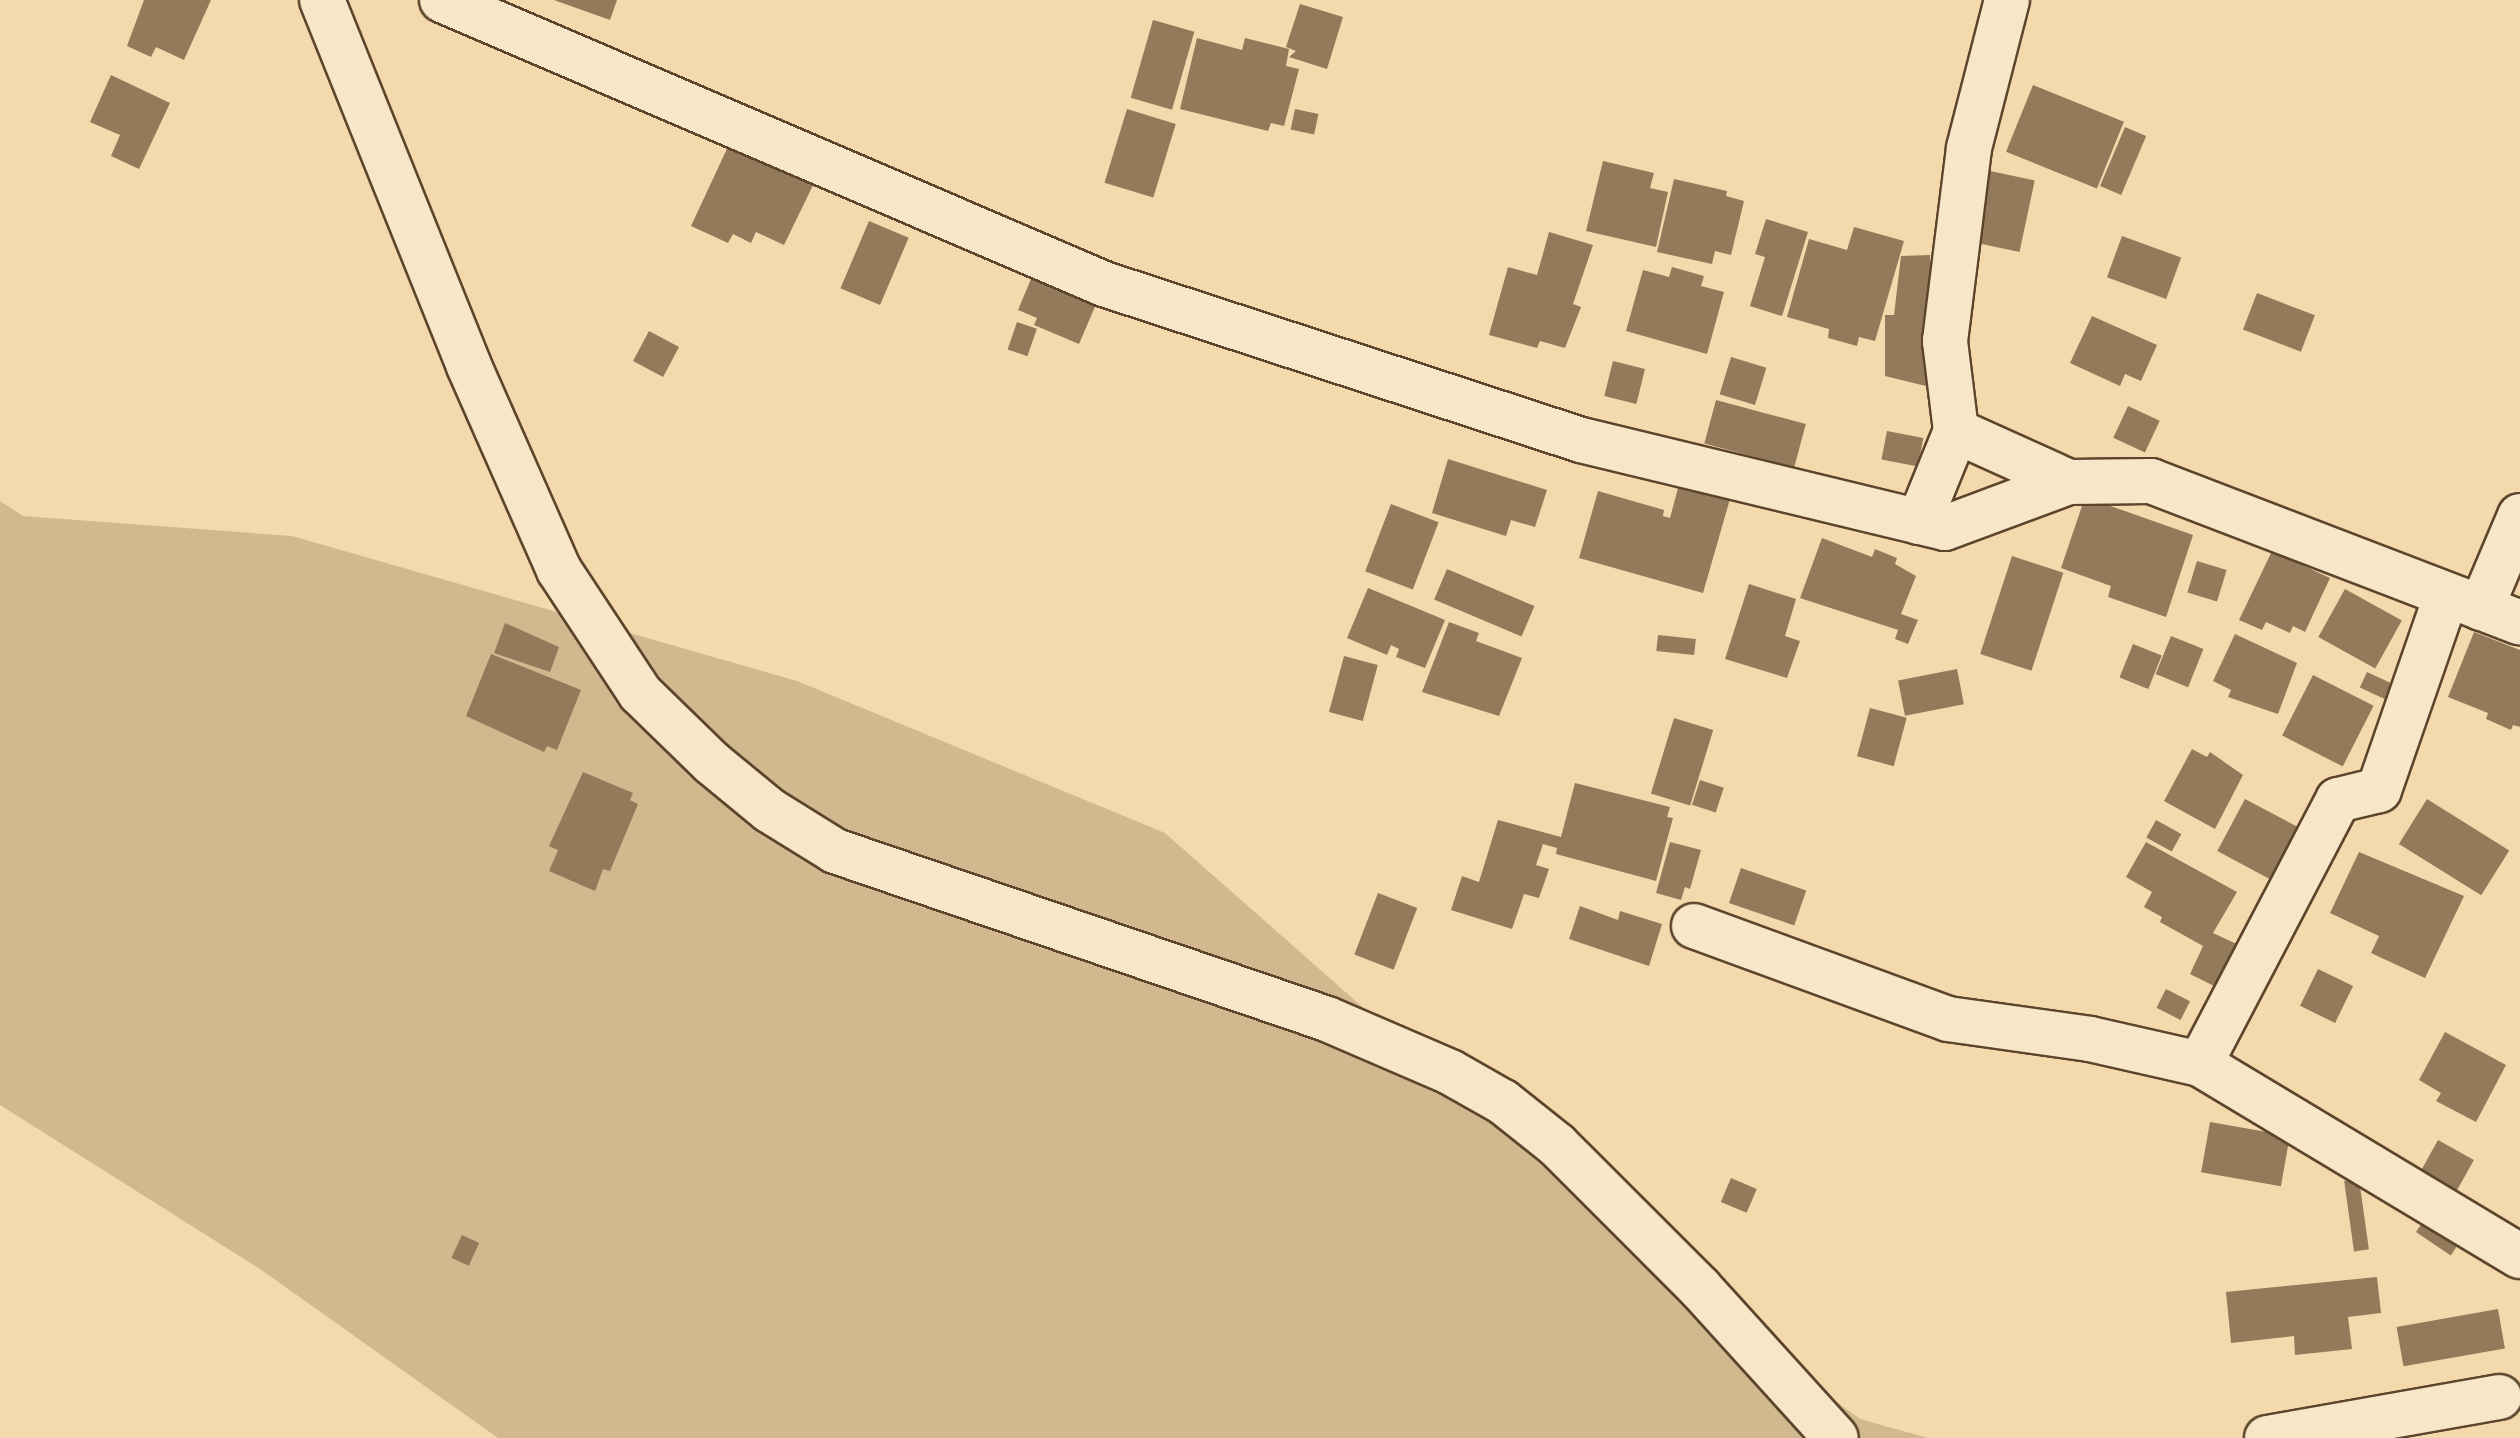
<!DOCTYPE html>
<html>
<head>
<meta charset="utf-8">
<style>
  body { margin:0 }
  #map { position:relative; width:2520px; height:1438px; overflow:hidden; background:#f4d9ac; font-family:"EB Garamond",serif }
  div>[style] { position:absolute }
  .green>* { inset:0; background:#d1b88f }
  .building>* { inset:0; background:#937a5a; transform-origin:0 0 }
  .roads { filter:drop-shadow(2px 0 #5c452c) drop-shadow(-2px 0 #5c452c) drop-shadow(0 2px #5c452c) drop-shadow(0 -2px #5c452c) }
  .street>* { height:44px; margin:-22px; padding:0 22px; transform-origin:22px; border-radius:22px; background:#f8e6c9 }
  .secondary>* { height:44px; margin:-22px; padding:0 22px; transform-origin:22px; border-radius:22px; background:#f8e6c9 }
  span { translate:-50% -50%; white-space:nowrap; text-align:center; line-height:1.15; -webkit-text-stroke:8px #f8e6c9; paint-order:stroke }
</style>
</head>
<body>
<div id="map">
  <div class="green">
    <div style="clip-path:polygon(0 501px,23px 516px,292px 536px,797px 681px,1165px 833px,1681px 1288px,1860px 1419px,1928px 1438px,498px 1438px,260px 1269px,0 1105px)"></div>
  </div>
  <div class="building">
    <div style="clip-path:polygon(144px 0,211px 0,184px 60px,156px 47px,151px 57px,127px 46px)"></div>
    <div style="clip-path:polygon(554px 0,617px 0,610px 20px)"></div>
    <div style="clip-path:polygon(1300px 4px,1343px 17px,1327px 69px,1289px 57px,1296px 51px,1286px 47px)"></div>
    <div style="left:1153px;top:20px;width:43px;height:81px;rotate:16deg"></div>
    <div style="clip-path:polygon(1197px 38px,1242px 50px,1245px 38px,1289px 49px,1286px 66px,1299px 69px,1284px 126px,1271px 123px,1268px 131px,1180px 109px)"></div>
    <div style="clip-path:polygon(111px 75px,170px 103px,139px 169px,111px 156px,120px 135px,90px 122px)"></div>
    <div style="left:2033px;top:85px;width:98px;height:72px;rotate:22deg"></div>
    <div style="left:1127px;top:109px;width:51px;height:77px;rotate:17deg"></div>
    <div style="left:1295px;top:109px;width:24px;height:21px;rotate:12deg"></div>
    <div style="left:2125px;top:127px;width:23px;height:64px;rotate:23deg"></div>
    <div style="clip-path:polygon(732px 138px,817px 177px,784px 245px,756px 232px,751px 243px,733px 234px,728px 243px,691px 226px)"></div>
    <div style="clip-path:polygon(1603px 161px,1654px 173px,1650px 188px,1668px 192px,1656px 247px,1586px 231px)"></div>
    <div style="left:1976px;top:168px;width:60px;height:73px;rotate:12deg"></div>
    <div style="clip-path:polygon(1674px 179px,1727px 191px,1726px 196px,1744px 201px,1731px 255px,1715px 251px,1712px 264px,1657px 252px)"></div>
    <div style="clip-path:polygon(1766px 219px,1808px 232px,1782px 316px,1750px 306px,1765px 257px,1755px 254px)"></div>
    <div style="left:869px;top:221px;width:43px;height:73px;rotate:23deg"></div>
    <div style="clip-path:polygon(1854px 227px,1904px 241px,1875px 341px,1859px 337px,1857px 346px,1828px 338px,1829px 329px,1787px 317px,1809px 239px,1847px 250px)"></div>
    <div style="clip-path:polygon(1549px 232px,1593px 245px,1573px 304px,1581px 307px,1565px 348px,1540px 341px,1537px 348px,1489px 335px,1508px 267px,1537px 275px)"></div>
    <div style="left:2122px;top:236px;width:63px;height:44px;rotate:20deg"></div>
    <div style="clip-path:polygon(1930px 255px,1930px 387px,1885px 376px,1885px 315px,1894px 315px,1901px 256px)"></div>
    <div style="clip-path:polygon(1036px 267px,1100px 295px,1079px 344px,1034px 325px,1037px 318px,1018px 310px)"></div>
    <div style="clip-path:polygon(1672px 267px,1704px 276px,1701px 286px,1724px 292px,1707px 354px,1626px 331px,1643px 270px,1669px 277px)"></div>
    <div style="left:2257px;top:293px;width:62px;height:39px;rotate:21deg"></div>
    <div style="clip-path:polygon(2092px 316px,2157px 345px,2141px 381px,2125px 374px,2120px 386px,2070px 363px)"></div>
    <div style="left:1017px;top:322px;width:21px;height:29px;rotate:19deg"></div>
    <div style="left:649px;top:331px;width:34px;height:34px;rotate:28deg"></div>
    <div style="left:1731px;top:357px;width:37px;height:39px;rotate:17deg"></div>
    <div style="left:1613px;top:361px;width:33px;height:36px;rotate:14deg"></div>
    <div style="left:1716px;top:400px;width:93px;height:45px;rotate:15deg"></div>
    <div style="left:2128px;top:406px;width:35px;height:35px;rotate:25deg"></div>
    <div style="left:1887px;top:431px;width:37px;height:29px;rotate:11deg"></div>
    <div style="clip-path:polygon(1448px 459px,1547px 490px,1535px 527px,1511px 520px,1506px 536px,1432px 513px)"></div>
    <div style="clip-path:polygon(1681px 477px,1732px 492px,1703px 593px,1579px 558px,1598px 491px,1664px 510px,1663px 516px,1670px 518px)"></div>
    <div style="clip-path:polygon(2085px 497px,2193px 535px,2166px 617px,2108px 597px,2111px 586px,2061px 568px)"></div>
    <div style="left:1391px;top:504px;width:51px;height:72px;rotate:21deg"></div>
    <div style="clip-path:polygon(1822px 538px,1872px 557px,1875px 549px,1897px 558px,1895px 564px,1916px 576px,1901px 614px,1918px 620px,1908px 644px,1895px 639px,1898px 630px,1800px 598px)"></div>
    <div style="clip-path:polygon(2272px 551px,2330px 578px,2305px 632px,2293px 626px,2290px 633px,2266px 622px,2262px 630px,2239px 620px)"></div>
    <div style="left:2012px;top:556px;width:54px;height:103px;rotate:18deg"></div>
    <div style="left:2197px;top:561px;width:31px;height:33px;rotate:17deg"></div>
    <div style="left:1447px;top:569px;width:95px;height:33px;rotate:23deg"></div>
    <div style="clip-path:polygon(1749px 584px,1796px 599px,1785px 636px,1800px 641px,1787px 678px,1725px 659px)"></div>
    <div style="clip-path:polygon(1368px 588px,1445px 620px,1425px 668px,1396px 657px,1399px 649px,1391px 645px,1387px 655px,1347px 638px)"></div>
    <div style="left:2345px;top:589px;width:65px;height:55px;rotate:29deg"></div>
    <div style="clip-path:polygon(1449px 622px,1479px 633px,1476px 641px,1522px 658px,1499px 716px,1422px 692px)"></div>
    <div style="clip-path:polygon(505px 623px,559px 647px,550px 672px,494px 653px)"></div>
    <div style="clip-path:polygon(2474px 632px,2520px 650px,2520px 727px,2513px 725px,2511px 730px,2486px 719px,2488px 713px,2448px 697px)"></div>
    <div style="clip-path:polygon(2235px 634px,2297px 663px,2278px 714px,2228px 697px,2231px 690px,2213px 681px)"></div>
    <div style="left:1658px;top:635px;width:38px;height:16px;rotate:6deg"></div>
    <div style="left:2171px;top:636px;width:35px;height:41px;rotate:22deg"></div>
    <div style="left:2133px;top:644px;width:31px;height:36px;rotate:22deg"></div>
    <div style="clip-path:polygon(491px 654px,581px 690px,557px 750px,547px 746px,544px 752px,466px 716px)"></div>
    <div style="left:1344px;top:656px;width:35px;height:58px;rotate:15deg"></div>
    <div style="left:1957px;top:669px;width:36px;height:60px;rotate:79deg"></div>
    <div style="left:2367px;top:672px;width:31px;height:17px;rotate:25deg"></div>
    <div style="left:2313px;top:675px;width:68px;height:68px;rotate:27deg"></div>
    <div style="left:1870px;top:708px;width:38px;height:50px;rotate:15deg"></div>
    <div style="left:1674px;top:718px;width:41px;height:79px;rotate:17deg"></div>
    <div style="clip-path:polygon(2192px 749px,2207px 757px,2210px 752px,2243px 775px,2215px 829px,2164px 801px)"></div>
    <div style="clip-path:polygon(583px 772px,633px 793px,630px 800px,638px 804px,610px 871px,603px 869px,595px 891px,549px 871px,558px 850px,549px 846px)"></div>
    <div style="left:1700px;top:780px;width:25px;height:26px;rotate:18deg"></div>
    <div style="clip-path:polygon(1575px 783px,1670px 807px,1667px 817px,1673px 818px,1656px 881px,1556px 854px,1557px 848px,1543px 844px,1536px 865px,1549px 869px,1539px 898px,1524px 894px,1512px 929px,1451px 910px,1462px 876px,1479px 882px,1498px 820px,1561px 837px)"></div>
    <div style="left:2245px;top:799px;width:64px;height:59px;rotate:28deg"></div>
    <div style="left:2427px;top:799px;width:97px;height:53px;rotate:32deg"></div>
    <div style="left:2156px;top:820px;width:29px;height:20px;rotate:29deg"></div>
    <div style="clip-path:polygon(1670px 842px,1701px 850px,1690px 889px,1685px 887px,1681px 900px,1656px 893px)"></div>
    <div style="clip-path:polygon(2146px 842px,2237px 892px,2213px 933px,2239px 945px,2218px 988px,2190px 974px,2203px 946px,2160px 922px,2162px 917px,2144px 907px,2152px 892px,2126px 877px)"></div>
    <div style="clip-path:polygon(2359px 852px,2464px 896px,2425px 978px,2371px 953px,2379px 936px,2330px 913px)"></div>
    <div style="left:1741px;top:868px;width:69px;height:37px;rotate:19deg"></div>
    <div style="left:1378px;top:893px;width:42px;height:66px;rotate:21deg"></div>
    <div style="clip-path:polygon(1580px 906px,1618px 920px,1620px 911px,1662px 924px,1649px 966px,1569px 939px)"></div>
    <div style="left:2318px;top:969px;width:39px;height:41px;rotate:26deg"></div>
    <div style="left:2166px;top:989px;width:27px;height:21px;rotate:27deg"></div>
    <div style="clip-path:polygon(2445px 1032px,2506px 1065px,2476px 1122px,2436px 1101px,2441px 1093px,2419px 1080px)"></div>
    <div style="left:2210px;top:1122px;width:81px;height:51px;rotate:10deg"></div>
    <div style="left:2438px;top:1140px;width:41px;height:38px;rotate:29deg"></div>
    <div style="left:1731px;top:1178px;width:28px;height:26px;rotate:23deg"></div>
    <div style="left:2359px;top:1179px;width:71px;height:15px;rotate:82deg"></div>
    <div style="left:2426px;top:1217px;width:42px;height:18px;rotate:34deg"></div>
    <div style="left:462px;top:1235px;width:19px;height:25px;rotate:25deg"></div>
    <div style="clip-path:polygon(2377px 1277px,2381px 1313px,2348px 1317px,2352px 1349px,2295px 1355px,2294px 1336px,2231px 1343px,2226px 1292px)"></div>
    <div style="left:2498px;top:1309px;width:40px;height:103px;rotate:80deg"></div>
  </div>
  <div class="roads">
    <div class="street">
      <div style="left:442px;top:0;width:720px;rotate:23.22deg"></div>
      <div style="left:1104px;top:284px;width:502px;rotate:18.11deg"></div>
      <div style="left:1581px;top:440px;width:374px;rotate:13.6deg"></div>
      <div style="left:1945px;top:528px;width:132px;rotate:-20.4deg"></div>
      <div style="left:2069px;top:482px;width:82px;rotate:-0.7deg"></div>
      <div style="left:2151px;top:481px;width:395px;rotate:21deg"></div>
      <div style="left:1956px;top:431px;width:124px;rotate:24.3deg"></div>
      <div style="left:1919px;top:522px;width:98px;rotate:-67.9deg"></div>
      <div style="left:1956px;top:431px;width:91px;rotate:-97deg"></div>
      <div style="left:1945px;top:341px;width:194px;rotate:-82.9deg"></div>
      <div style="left:1969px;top:148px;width:153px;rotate:-75.6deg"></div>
      <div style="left:2481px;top:608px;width:100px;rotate:-67deg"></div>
      <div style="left:1694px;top:926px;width:270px;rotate:20.1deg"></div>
      <div style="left:1948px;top:1019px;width:143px;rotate:8deg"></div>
      <div style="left:2090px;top:1039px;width:113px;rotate:12.8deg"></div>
      <div style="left:2200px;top:1064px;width:373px;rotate:31deg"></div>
      <div style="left:2200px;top:1064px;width:298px;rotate:-62.4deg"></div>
      <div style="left:2338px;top:800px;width:42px;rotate:-13.7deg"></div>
      <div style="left:2379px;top:790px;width:204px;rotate:-70.9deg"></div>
      <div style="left:2267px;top:1438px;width:236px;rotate:-10deg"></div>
    </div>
    <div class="secondary">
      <div style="left:322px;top:0;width:394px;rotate:68.1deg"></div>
      <div style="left:469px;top:366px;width:223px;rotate:66.2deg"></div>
      <div style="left:559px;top:570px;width:147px;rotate:56.6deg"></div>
      <div style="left:640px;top:693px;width:100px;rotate:44.2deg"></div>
      <div style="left:712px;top:763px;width:74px;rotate:39.5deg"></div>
      <div style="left:769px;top:810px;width:78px;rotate:31.8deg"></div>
      <div style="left:835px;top:851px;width:520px;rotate:18.85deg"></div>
      <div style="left:1327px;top:1019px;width:134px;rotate:23.3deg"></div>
      <div style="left:1450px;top:1072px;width:61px;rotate:29.5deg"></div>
      <div style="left:1503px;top:1102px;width:69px;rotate:38.5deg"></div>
      <div style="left:1557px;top:1145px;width:202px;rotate:45deg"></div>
      <div style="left:1700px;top:1288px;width:202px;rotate:47.8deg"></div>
    </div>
  </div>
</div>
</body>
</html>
